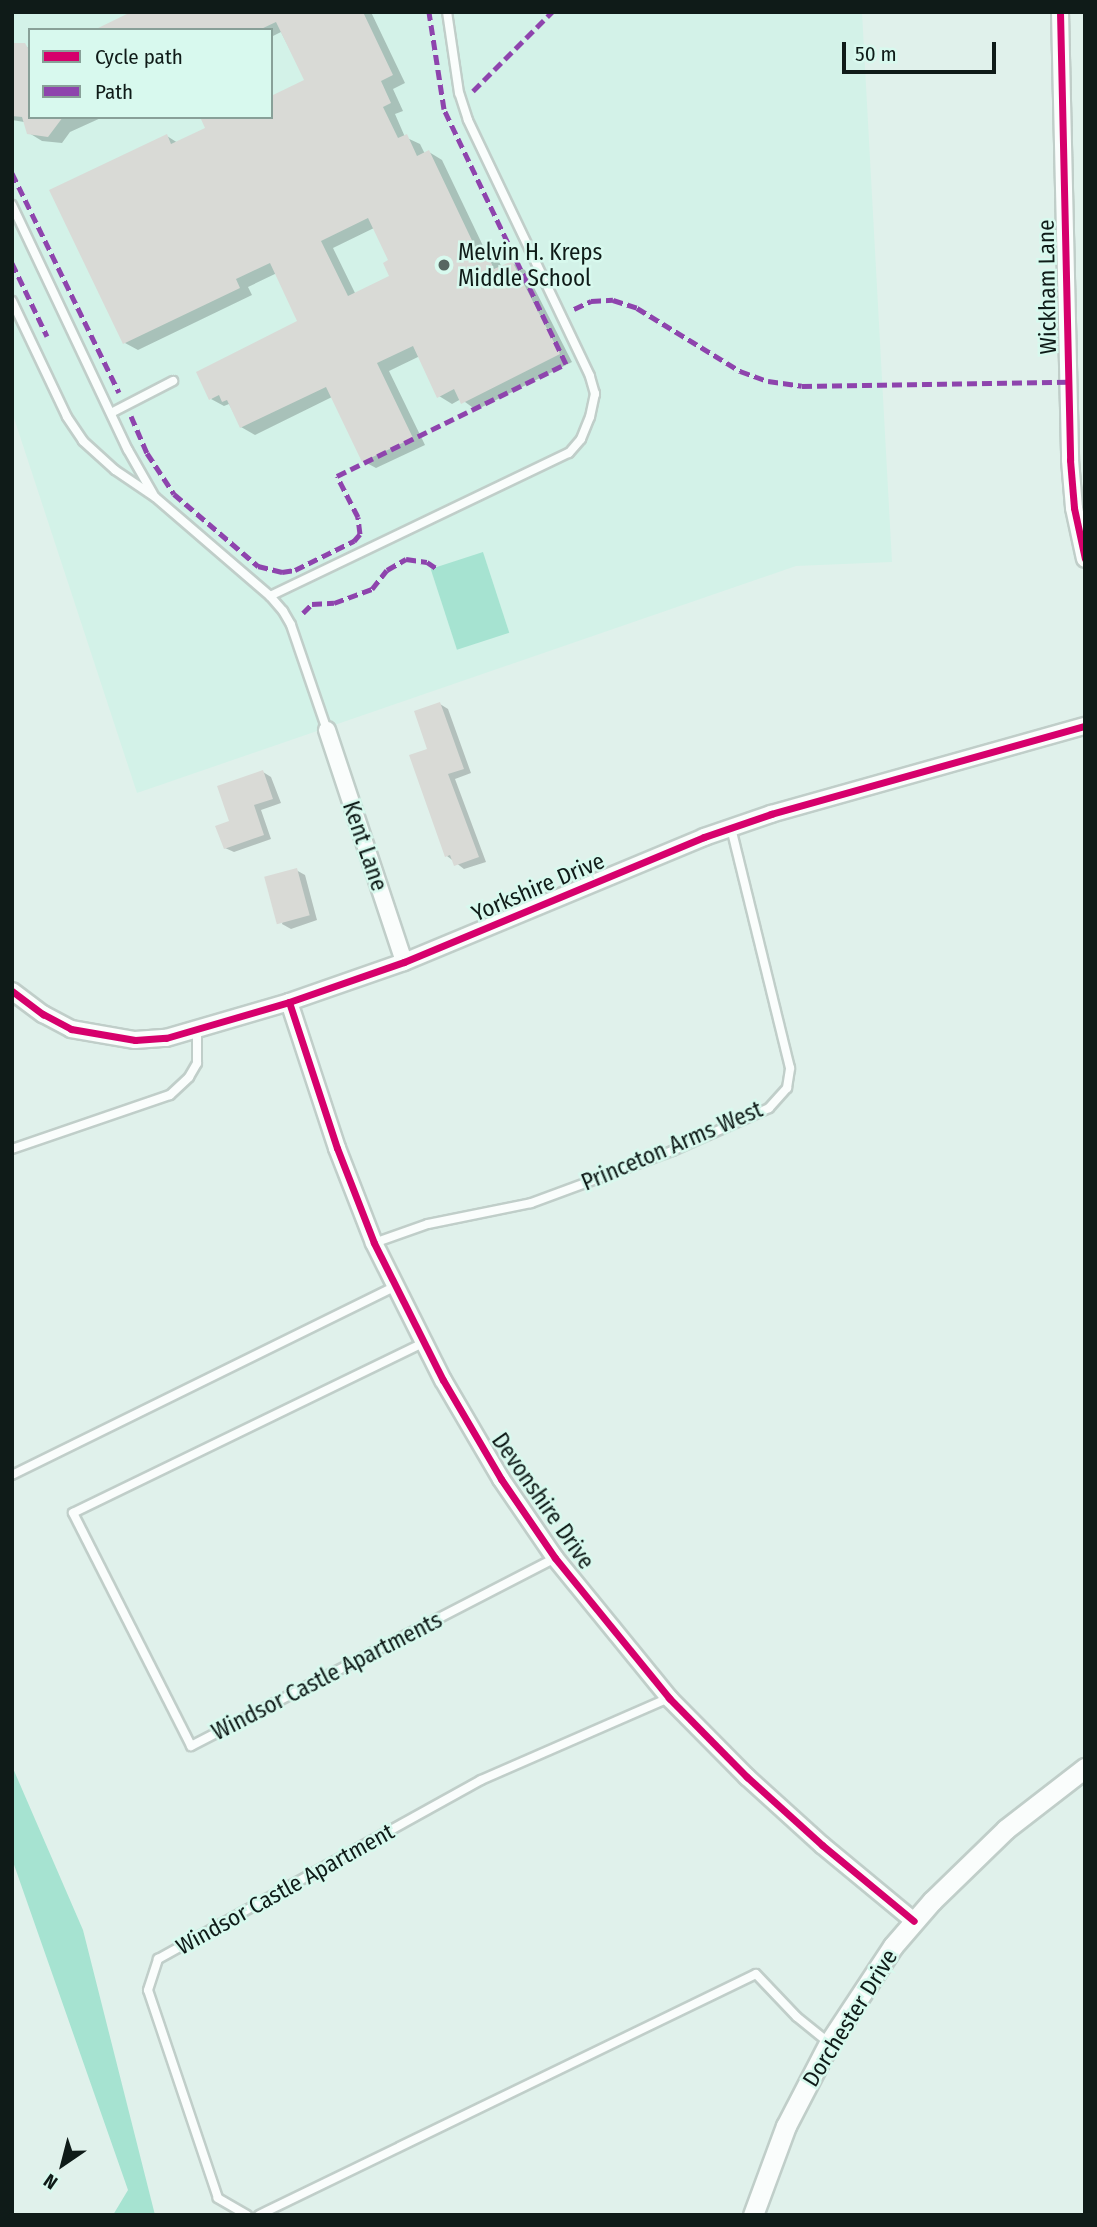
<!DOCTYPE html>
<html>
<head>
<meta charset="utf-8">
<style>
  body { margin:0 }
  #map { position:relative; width:1097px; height:2227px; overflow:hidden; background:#e0f1eb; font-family:"Fira Sans Condensed",sans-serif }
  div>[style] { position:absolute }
  .built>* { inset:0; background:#d3f2e8 }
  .green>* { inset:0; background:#a6e3d1; transform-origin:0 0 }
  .shadow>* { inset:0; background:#0003 }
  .building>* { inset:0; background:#d9dad6; transform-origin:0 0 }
  .roads { filter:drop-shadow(2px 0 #c0cec9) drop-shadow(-2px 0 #c0cec9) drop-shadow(0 2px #c0cec9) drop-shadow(0 -2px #c0cec9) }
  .service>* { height:8px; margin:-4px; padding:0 4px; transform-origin:4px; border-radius:4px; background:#fafdfc }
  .minor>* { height:16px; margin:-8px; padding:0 8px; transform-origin:8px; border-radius:8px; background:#fafdfc }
  .tertiary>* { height:19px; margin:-9.5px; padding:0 9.5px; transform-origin:9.5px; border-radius:9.5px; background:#fafdfc }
  .quiet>* { height:5px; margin-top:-2.5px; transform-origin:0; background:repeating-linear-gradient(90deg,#8e44ad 0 10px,transparent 0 15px) }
  .cycleway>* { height:7px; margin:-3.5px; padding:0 3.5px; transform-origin:3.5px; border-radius:3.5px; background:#d6006c }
  .dots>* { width:19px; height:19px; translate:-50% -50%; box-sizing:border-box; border:4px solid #d8f9ee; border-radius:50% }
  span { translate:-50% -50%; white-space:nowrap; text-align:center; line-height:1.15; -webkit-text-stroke:5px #d8f9ee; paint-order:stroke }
  .poi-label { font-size:23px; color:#0f1b18 }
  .left { translate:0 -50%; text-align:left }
  .street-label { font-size:23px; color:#0f1b18 }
  .frame { position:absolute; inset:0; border:14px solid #0f1b18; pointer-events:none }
  .legend { position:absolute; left:28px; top:28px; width:245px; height:91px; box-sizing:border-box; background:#d8f9ee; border:2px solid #88a098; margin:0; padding:9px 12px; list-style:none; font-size:21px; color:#0f1b18 }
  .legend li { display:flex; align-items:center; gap:14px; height:35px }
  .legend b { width:35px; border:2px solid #88a098 }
  .north { position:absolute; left:28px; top:2129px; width:70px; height:70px; -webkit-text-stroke:5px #d8f9ee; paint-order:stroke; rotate:215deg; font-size:19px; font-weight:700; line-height:28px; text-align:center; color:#0f1b18 }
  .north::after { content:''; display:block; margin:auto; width:24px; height:32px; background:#0f1b18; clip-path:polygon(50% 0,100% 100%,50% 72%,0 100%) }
  .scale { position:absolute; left:842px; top:42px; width:154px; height:32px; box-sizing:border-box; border:4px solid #0f1b18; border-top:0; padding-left:9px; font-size:21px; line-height:24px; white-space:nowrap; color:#0f1b18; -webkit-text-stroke:5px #d8f9ee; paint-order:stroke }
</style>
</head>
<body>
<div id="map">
  <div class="built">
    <div style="clip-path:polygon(evenodd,12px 12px,862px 12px,892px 562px,796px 566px,137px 793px,12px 412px,12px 12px,30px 30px,271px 30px,271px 117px,30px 117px,30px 30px)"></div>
  </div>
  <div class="green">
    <div style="left:483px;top:552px;width:85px;height:55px;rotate:72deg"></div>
    <div style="clip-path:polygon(12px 1766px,83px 1930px,155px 2215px,113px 2215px,128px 2190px,12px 1859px)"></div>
  </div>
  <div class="shadow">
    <div style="clip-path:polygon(evenodd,135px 12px,371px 12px,405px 83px,393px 89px,403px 111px,395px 114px,405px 137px,420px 144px,425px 154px,429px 152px,442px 160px,485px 250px,497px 257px,502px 268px,512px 263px,525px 270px,572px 362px,476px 410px,461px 399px,452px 404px,439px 396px,420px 356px,389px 371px,425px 445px,376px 468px,363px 461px,332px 397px,255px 435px,241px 427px,229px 404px,224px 406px,211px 399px,300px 321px,277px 273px,248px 287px,252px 295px,138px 350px,125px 343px,167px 136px,178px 143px,207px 129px,271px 117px,306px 81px,281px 32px,271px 37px,271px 30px,98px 30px,135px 12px,374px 228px,390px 261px,391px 277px,356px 295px,333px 248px,374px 228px)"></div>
    <div style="clip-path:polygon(12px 45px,30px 48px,30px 117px,103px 117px,70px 132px,62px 143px,42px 141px,29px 133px,24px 122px,12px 120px)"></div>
    <div style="clip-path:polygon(440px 704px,448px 709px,471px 773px,455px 779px,486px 862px,464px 869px,447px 856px,429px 750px)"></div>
    <div style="clip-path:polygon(263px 772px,271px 777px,281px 803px,261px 810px,271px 839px,234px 852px,225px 848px,231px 822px)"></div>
    <div style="clip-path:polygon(296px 870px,305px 875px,317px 920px,291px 929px,282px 924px)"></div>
  </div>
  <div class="building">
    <div style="clip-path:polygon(evenodd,131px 12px,363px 12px,393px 75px,381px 81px,391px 103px,383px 107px,398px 138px,407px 134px,417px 156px,429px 150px,477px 251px,484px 247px,494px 269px,512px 261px,560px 354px,461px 404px,454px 389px,437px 398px,413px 346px,377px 363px,413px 438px,362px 462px,326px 387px,240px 428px,227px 400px,222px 402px,219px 395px,209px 400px,196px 372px,297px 321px,270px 263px,236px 279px,240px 288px,123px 344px,49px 190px,167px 134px,171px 144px,205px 128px,200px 117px,271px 117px,271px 96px,304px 80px,276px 22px,259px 30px,94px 30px,131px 12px,368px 218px,388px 260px,383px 263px,389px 276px,348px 296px,321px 241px,368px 218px)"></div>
    <div style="clip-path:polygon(12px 43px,25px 43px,30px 52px,30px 117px,63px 117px,48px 137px,27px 134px,22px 117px,12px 116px)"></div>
    <div style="clip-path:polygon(440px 702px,464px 769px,448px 774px,479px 857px,454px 866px,450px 855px,445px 857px,409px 755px,427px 749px,414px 711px)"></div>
    <div style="clip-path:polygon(263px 770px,273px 799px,254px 805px,264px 835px,224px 849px,215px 826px,229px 821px,217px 786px)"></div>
    <div style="left:297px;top:868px;width:49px;height:34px;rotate:75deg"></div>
  </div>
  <div class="roads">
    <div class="service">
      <div style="left:12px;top:205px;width:271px;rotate:64.7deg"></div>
      <div style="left:128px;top:450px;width:51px;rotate:60.4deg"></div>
      <div style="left:12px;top:301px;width:128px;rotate:64.6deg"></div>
      <div style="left:67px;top:417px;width:29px;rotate:56deg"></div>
      <div style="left:83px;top:441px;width:43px;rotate:42.2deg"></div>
      <div style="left:115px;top:470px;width:48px;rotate:34deg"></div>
      <div style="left:155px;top:497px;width:152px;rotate:40.7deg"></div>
      <div style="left:270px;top:596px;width:20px;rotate:49deg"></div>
      <div style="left:283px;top:611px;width:16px;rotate:60deg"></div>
      <div style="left:291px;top:625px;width:111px;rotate:71.1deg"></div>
      <div style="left:111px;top:413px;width:70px;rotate:-27.3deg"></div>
      <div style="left:270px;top:596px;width:331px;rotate:-25.6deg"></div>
      <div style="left:569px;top:453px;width:18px;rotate:-49deg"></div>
      <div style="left:581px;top:439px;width:24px;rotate:-68deg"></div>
      <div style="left:590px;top:417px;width:24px;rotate:-78deg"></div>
      <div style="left:595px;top:394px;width:19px;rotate:-106deg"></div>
      <div style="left:590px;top:376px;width:284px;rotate:-115.5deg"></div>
      <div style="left:468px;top:120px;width:28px;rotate:-108deg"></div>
      <div style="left:459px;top:93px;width:82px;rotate:-98.4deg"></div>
      <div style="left:12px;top:1149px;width:167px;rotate:-18.9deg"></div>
      <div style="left:170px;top:1095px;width:26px;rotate:-43deg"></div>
      <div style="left:189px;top:1077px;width:16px;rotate:-60deg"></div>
      <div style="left:197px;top:1063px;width:33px;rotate:-90deg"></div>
      <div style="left:374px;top:1243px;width:57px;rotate:-19.4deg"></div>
      <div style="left:428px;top:1224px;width:105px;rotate:-11.5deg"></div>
      <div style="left:531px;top:1203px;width:150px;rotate:-20.2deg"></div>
      <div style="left:672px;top:1151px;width:106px;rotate:-23.9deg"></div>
      <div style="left:769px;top:1108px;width:27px;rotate:-48deg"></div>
      <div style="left:787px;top:1088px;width:20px;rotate:-81deg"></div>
      <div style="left:790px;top:1068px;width:247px;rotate:-103.8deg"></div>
      <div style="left:423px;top:1343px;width:389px;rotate:154.1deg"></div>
      <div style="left:73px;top:1513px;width:261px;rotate:63.1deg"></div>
      <div style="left:191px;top:1746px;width:410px;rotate:-27.3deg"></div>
      <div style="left:12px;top:1475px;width:426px;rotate:-26.2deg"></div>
      <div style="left:247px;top:2215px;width:34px;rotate:-150deg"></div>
      <div style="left:218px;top:2198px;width:219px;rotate:-108.6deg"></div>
      <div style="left:148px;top:1990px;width:33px;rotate:-72deg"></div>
      <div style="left:158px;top:1959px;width:369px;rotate:-29deg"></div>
      <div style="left:481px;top:1780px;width:205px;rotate:-23.6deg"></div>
      <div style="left:259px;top:2215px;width:552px;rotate:-25.87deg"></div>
      <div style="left:756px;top:1974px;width:59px;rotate:46.4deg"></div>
      <div style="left:797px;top:2017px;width:40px;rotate:39deg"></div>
    </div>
    <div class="minor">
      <div style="left:1060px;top:12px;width:448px;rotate:88.7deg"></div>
      <div style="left:1070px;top:460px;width:48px;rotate:85.2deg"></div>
      <div style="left:1074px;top:508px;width:52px;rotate:77.8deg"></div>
      <div style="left:327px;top:730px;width:244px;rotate:71.6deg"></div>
      <div style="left:12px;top:991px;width:39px;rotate:37deg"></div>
      <div style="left:43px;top:1014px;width:32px;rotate:28deg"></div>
      <div style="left:71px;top:1029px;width:65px;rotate:9.8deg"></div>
      <div style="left:135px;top:1040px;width:31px;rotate:-4deg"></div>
      <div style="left:166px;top:1038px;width:128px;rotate:-16.3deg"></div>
      <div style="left:289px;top:1002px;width:122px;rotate:-19.2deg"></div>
      <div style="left:404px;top:962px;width:325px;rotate:-22.6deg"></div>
      <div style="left:704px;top:837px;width:71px;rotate:-18.9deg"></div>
      <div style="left:771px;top:814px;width:326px;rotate:-15.7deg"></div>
      <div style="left:289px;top:1002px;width:154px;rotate:71.8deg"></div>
      <div style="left:337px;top:1148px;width:102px;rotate:68.7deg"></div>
      <div style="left:374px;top:1243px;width:153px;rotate:63.3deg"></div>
      <div style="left:443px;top:1380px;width:115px;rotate:59.6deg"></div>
      <div style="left:501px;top:1479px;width:96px;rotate:55.6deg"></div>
      <div style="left:555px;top:1558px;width:181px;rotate:50.8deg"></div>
      <div style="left:669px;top:1698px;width:111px;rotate:45.4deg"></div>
      <div style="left:747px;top:1777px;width:101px;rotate:42.2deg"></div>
      <div style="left:822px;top:1845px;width:119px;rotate:39.6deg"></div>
    </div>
    <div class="tertiary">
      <div style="left:753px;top:2215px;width:95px;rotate:-69.7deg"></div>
      <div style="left:786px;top:2126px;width:93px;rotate:-62.6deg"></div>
      <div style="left:829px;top:2043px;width:116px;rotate:-56.6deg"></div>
      <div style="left:893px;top:1946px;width:60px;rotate:-49.1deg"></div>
      <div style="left:932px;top:1901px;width:103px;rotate:-44.2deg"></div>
      <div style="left:1006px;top:1829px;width:100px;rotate:-37.7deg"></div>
    </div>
  </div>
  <div class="quiet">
    <div style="left:473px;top:91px;width:112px;rotate:-45deg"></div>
    <div style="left:12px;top:173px;width:244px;rotate:64deg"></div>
    <div style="left:12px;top:263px;width:81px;rotate:64.4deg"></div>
    <div style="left:574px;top:309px;width:19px;rotate:-25deg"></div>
    <div style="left:591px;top:301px;width:22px;rotate:-3deg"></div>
    <div style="left:613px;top:300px;width:25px;rotate:18deg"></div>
    <div style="left:637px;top:308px;width:121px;rotate:31.5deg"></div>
    <div style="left:740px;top:371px;width:30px;rotate:20deg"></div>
    <div style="left:768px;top:381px;width:34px;rotate:8deg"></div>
    <div style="left:802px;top:386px;width:266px;rotate:-0.9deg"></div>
    <div style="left:131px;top:416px;width:40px;rotate:66.6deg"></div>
    <div style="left:147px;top:453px;width:49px;rotate:56.6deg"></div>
    <div style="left:174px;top:494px;width:111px;rotate:40.6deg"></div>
    <div style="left:258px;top:566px;width:25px;rotate:14deg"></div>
    <div style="left:282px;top:572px;width:13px;rotate:-9deg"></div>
    <div style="left:295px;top:570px;width:66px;rotate:-26.2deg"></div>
    <div style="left:354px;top:541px;width:9px;rotate:-49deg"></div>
    <div style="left:360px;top:534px;width:17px;rotate:-97deg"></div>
    <div style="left:358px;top:517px;width:46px;rotate:-117.1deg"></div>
    <div style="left:337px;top:476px;width:255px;rotate:-26.1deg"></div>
    <div style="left:566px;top:364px;width:283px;rotate:-115.6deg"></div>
    <div style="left:444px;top:109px;width:98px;rotate:-98.8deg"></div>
    <div style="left:303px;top:613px;width:13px;rotate:-45deg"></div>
    <div style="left:312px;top:604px;width:22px;rotate:-3deg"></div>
    <div style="left:334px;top:603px;width:40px;rotate:-20.2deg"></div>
    <div style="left:372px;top:589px;width:24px;rotate:-52deg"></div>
    <div style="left:387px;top:570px;width:22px;rotate:-30deg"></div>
    <div style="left:406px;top:559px;width:21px;rotate:8deg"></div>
    <div style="left:427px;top:562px;width:11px;rotate:34deg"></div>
  </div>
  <div class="cycleway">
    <div style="left:1060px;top:12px;width:448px;rotate:88.7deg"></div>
    <div style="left:1070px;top:460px;width:48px;rotate:85.2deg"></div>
    <div style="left:1074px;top:508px;width:52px;rotate:77.8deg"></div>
    <div style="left:12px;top:991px;width:39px;rotate:37deg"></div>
    <div style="left:43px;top:1014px;width:32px;rotate:28deg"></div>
    <div style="left:71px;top:1029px;width:65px;rotate:9.8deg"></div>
    <div style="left:135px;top:1040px;width:31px;rotate:-4deg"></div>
    <div style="left:166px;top:1038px;width:128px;rotate:-16.3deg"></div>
    <div style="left:289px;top:1002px;width:122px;rotate:-19.2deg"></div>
    <div style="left:404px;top:962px;width:325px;rotate:-22.6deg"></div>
    <div style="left:704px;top:837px;width:71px;rotate:-18.9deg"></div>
    <div style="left:771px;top:814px;width:326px;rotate:-15.7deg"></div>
    <div style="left:289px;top:1002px;width:154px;rotate:71.8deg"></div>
    <div style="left:337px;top:1148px;width:102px;rotate:68.7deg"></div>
    <div style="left:374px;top:1243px;width:153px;rotate:63.3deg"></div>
    <div style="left:443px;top:1380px;width:115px;rotate:59.6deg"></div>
    <div style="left:501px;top:1479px;width:96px;rotate:55.6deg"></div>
    <div style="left:555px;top:1558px;width:181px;rotate:50.8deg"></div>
    <div style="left:669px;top:1698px;width:111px;rotate:45.4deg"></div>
    <div style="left:747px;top:1777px;width:101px;rotate:42.2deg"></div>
    <div style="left:822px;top:1845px;width:119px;rotate:39.6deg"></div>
  </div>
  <div class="dots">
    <div style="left:444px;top:265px;background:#586662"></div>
  </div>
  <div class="poi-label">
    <span class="left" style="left:458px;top:265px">Melvin H. Kreps<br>Middle School</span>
  </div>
  <div class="street-label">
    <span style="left:1047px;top:287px;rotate:-91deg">Wickham Lane</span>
    <span style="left:365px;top:846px;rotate:71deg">Kent Lane</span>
    <span style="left:538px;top:887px;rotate:-23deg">Yorkshire Drive</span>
    <span style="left:672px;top:1146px;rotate:-23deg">Princeton Arms West</span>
    <span style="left:543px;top:1501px;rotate:55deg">Devonshire Drive</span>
    <span style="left:327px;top:1676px;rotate:-27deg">Windsor Castle Apartments</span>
    <span style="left:285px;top:1889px;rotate:-29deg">Windsor Castle Apartment</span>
    <span style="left:850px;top:2018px;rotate:-58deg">Dorchester Drive</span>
  </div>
  <div class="frame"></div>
  <ul class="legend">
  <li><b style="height:9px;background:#d6006c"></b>Cycle path</li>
  <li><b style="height:9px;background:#8e44ad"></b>Path</li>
  </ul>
  <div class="north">N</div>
  <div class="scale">50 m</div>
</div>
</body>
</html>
